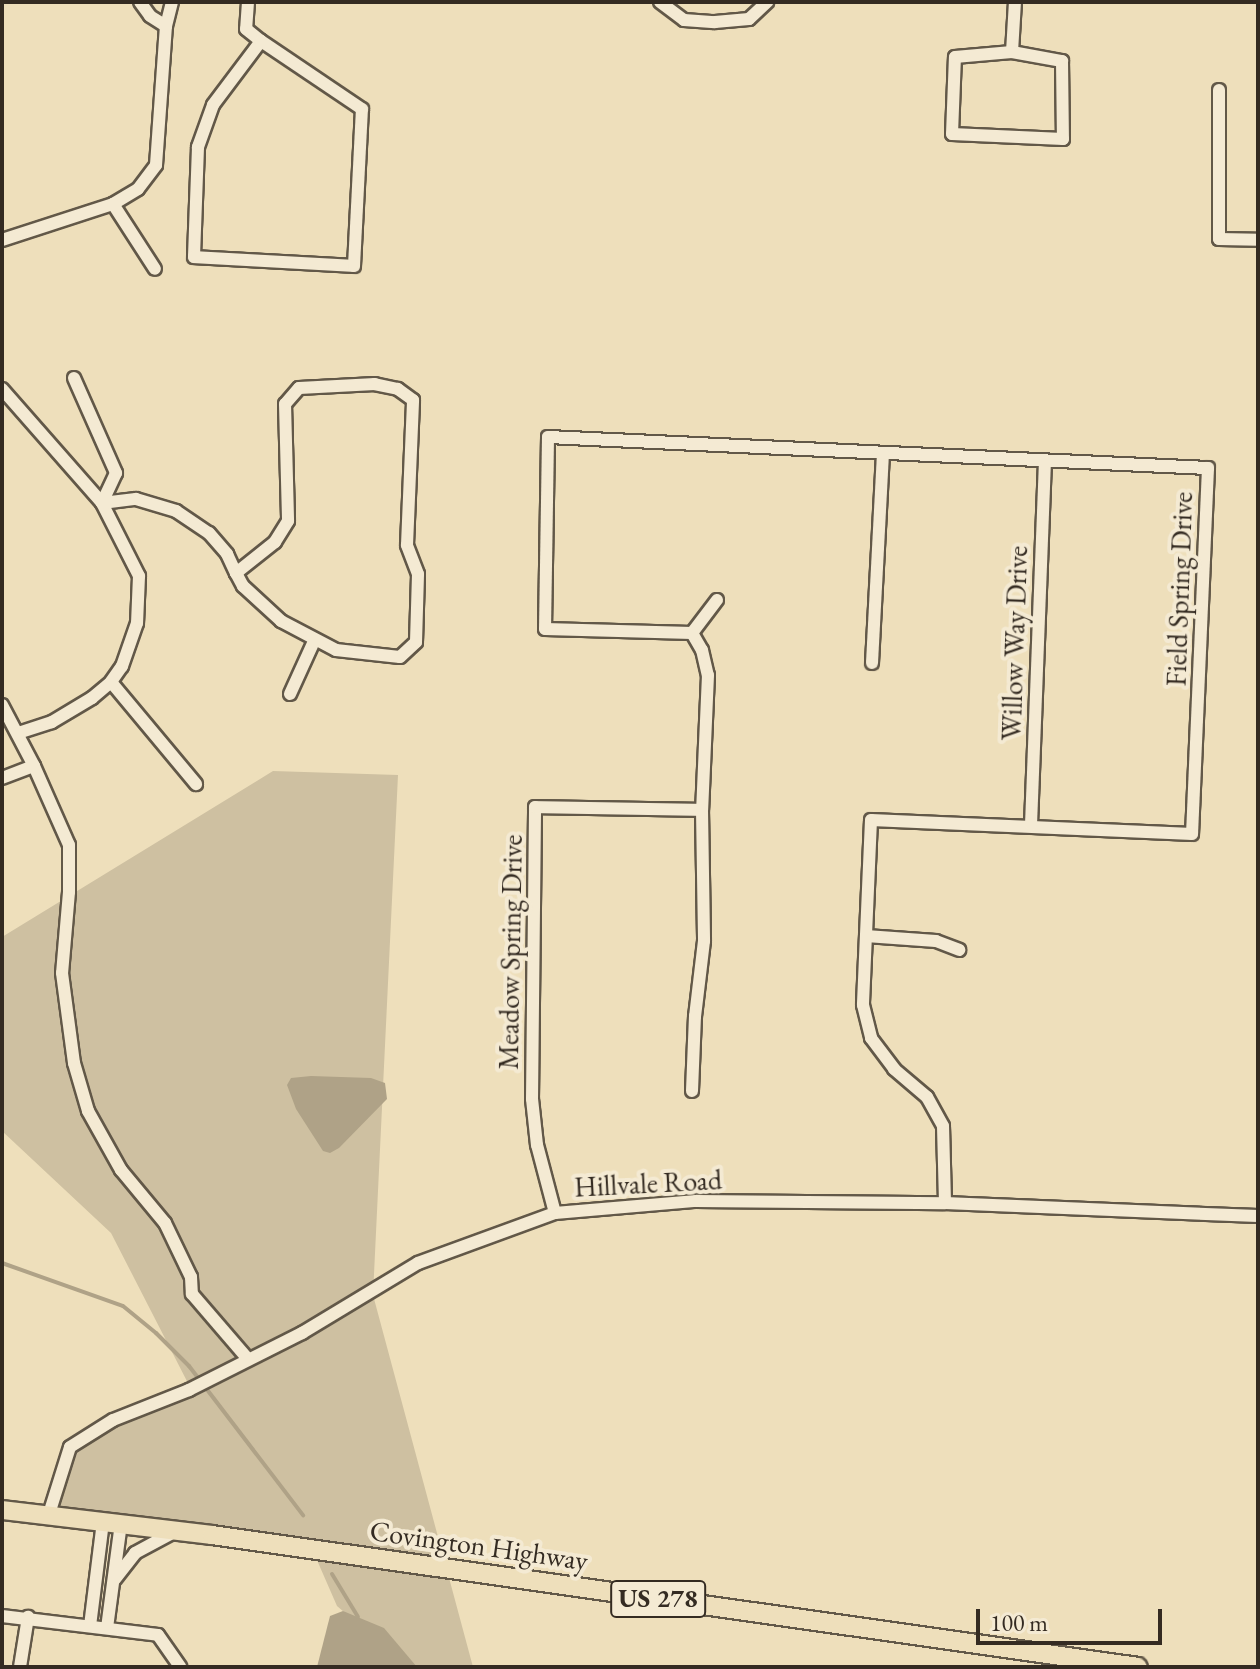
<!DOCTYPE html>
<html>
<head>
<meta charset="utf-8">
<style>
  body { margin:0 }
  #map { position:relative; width:1260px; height:1669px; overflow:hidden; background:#eedfbb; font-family:"EB Garamond",serif }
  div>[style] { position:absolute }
  .green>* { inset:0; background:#cec0a1 }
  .water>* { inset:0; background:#afa287 }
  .stream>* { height:4px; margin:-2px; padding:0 2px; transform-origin:2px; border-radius:2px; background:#afa287 }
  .roads { filter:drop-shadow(2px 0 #625848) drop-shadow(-2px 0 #625848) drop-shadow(0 2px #625848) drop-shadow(0 -2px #625848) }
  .street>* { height:12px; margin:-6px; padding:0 6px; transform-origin:6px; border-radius:6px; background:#f4ead3 }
  .primary>* { height:18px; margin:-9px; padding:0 9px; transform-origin:9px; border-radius:9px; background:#eedfbb }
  span { translate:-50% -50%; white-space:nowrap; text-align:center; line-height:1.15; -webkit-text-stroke:8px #f4ead3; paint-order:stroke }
  .shield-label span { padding:2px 6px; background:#f4ead3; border:2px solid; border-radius:6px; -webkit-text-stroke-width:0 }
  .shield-label { font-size:26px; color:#342b22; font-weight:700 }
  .street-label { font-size:28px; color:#342b22 }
  .frame { position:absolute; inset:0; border:4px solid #342b22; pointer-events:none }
  .scale { position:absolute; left:976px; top:1609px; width:186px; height:36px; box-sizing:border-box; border:4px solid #342b22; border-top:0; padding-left:10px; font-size:24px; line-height:28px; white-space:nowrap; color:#342b22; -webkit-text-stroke:6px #f4ead3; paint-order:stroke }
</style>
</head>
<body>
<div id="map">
  <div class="green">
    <div style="clip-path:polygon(273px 771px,398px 775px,373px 1295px,473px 1667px,408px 1667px,337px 1606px,313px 1551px,100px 1528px,52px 1506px,70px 1447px,191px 1389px,111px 1233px,2px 1131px,2px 937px)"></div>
  </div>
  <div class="water">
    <div style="clip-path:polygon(311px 1076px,371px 1078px,385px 1083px,387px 1099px,339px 1148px,330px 1153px,323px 1151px,296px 1109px,287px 1085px,291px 1078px)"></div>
    <div style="clip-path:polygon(343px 1611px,384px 1628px,417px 1667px,317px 1667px,330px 1616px)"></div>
  </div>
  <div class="stream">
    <div style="left:2px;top:1263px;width:128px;rotate:19.6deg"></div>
    <div style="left:123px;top:1306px;width:43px;rotate:39.3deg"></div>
    <div style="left:156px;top:1333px;width:47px;rotate:45deg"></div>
    <div style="left:189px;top:1366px;width:188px;rotate:52.6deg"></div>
    <div style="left:332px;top:1574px;width:50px;rotate:58.8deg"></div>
  </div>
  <div class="roads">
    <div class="street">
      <div style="left:140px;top:2px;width:17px;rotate:54deg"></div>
      <div style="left:150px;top:16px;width:19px;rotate:32deg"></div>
      <div style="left:248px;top:2px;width:27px;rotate:94deg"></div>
      <div style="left:246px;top:29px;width:19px;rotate:39deg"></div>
      <div style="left:261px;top:41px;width:80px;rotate:126.9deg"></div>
      <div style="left:213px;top:105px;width:45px;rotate:109.7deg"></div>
      <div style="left:198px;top:147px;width:110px;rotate:92.1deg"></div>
      <div style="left:194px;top:257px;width:160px;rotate:3.2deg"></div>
      <div style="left:354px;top:266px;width:157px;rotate:-87.1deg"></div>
      <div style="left:362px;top:109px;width:122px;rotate:-146deg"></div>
      <div style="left:660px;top:2px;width:30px;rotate:37deg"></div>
      <div style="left:684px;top:20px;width:31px;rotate:4deg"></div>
      <div style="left:715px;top:22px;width:34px;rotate:-5deg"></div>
      <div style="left:749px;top:19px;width:25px;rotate:-43deg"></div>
      <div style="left:1012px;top:52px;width:51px;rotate:10.2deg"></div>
      <div style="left:1062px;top:61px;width:78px;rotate:89.3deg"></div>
      <div style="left:1063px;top:139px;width:111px;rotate:-177.4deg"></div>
      <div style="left:952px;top:134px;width:77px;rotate:-87.8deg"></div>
      <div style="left:955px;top:57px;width:57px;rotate:-5deg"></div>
      <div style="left:1012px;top:52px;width:50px;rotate:-86.6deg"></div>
      <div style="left:1219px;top:90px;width:149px;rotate:90deg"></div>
      <div style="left:1219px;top:239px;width:39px;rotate:1deg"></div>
      <div style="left:113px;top:204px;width:29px;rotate:-31deg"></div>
      <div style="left:138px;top:189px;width:30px;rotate:-53deg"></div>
      <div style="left:156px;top:165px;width:139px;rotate:-85.9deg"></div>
      <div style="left:166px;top:26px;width:25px;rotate:-76deg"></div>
      <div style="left:2px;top:240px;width:117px;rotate:-18deg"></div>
      <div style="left:113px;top:204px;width:77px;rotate:57.1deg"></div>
      <div style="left:74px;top:378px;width:104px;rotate:66.1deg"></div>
      <div style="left:116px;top:473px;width:33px;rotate:115deg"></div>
      <div style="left:2px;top:389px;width:152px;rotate:48.7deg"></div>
      <div style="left:102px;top:503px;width:82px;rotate:63.1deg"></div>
      <div style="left:139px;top:576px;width:47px;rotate:92.4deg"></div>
      <div style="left:137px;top:623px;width:46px;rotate:109.2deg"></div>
      <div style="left:122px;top:666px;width:19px;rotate:125deg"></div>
      <div style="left:111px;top:682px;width:25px;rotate:140deg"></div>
      <div style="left:92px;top:698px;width:47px;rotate:149deg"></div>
      <div style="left:52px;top:722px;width:36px;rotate:162deg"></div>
      <div style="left:102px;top:503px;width:34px;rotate:-7deg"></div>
      <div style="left:136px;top:499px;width:42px;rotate:16.7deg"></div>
      <div style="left:176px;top:511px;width:40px;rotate:34deg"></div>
      <div style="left:209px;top:533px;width:28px;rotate:49deg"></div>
      <div style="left:227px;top:554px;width:21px;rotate:65deg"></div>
      <div style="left:236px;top:573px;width:15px;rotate:62deg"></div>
      <div style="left:243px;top:586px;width:52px;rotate:42.6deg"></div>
      <div style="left:281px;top:621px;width:62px;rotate:27.8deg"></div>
      <div style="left:336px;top:650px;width:64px;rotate:6.2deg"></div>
      <div style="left:400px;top:657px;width:22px;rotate:-43deg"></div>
      <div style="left:416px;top:642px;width:68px;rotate:-88.3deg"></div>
      <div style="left:418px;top:574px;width:31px;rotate:-111deg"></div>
      <div style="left:407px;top:545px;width:145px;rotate:-87.6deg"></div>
      <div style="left:413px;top:400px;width:19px;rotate:-144deg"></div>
      <div style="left:398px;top:389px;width:24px;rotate:-168deg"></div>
      <div style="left:375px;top:384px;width:76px;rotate:177deg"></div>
      <div style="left:299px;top:388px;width:21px;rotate:131deg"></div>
      <div style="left:285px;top:404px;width:117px;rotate:88.5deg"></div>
      <div style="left:288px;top:521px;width:25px;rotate:122deg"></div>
      <div style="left:275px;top:542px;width:50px;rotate:141.5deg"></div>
      <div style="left:717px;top:600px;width:41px;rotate:127.1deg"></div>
      <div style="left:692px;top:633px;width:147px;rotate:-178.4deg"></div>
      <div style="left:545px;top:629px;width:192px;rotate:-89.1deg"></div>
      <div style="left:548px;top:437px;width:661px;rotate:2.69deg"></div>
      <div style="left:1208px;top:468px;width:366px;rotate:92.5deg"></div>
      <div style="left:1192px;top:834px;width:321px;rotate:-177.5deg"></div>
      <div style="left:871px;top:820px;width:185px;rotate:92.5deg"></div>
      <div style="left:863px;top:1005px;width:34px;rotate:76deg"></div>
      <div style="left:871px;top:1038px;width:39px;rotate:53deg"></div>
      <div style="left:894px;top:1069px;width:43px;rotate:40.3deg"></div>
      <div style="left:927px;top:1097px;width:33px;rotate:61deg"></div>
      <div style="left:943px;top:1126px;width:77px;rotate:88.5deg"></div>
      <div style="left:692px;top:633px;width:20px;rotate:60deg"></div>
      <div style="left:702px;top:650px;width:26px;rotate:77deg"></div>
      <div style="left:708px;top:675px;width:135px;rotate:92.5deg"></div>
      <div style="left:702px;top:810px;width:131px;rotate:89.1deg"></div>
      <div style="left:704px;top:941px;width:76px;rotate:96.8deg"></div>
      <div style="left:695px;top:1016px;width:75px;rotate:92.3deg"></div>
      <div style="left:872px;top:663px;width:209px;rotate:-87deg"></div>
      <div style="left:111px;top:682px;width:133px;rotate:50.2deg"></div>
      <div style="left:290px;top:694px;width:58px;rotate:-65.6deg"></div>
      <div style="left:2px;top:705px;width:69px;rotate:62.3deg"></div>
      <div style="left:34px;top:766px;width:86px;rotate:66.1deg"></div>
      <div style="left:69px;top:845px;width:47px;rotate:90deg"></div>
      <div style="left:69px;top:892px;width:81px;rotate:94.9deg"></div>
      <div style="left:62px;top:973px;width:91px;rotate:82.4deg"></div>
      <div style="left:74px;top:1063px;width:50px;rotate:73.7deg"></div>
      <div style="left:88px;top:1111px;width:68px;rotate:60.8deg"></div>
      <div style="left:121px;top:1170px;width:69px;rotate:50.3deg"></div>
      <div style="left:165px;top:1223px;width:60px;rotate:64.3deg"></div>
      <div style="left:191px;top:1277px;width:17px;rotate:87deg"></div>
      <div style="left:192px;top:1294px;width:86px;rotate:49.3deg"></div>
      <div style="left:2px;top:778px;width:34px;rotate:-21deg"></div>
      <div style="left:1031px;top:825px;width:363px;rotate:-87.8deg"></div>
      <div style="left:866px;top:936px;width:70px;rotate:4.1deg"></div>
      <div style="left:936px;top:941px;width:25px;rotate:21deg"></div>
      <div style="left:555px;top:1213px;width:70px;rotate:-104.8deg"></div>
      <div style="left:537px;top:1145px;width:46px;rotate:-96.2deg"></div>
      <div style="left:532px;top:1099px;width:292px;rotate:-89.4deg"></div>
      <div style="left:535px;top:807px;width:167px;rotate:1deg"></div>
      <div style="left:49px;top:1514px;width:70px;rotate:-72.6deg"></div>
      <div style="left:70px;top:1447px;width:51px;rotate:-32.1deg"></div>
      <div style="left:113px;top:1420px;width:82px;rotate:-21.5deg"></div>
      <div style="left:189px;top:1390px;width:127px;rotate:-26.8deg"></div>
      <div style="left:302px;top:1333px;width:135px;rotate:-31.1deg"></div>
      <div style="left:418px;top:1263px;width:146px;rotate:-20.1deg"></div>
      <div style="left:555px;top:1213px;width:142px;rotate:-4.9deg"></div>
      <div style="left:696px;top:1201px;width:249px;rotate:0.5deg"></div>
      <div style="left:945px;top:1203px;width:313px;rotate:2.4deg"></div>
      <div style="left:115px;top:1579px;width:33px;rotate:-52deg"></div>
      <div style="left:135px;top:1553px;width:44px;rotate:-28.3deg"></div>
      <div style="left:2px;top:1616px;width:157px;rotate:6.9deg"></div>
      <div style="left:158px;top:1635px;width:39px;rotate:55deg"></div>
      <div style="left:90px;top:1626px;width:106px;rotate:-82.9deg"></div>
      <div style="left:107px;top:1628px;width:106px;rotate:-82.4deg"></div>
      <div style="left:20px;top:1667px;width:51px;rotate:-80.9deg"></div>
    </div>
    <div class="primary">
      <div style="left:2px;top:1510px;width:211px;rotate:6.8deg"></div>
      <div style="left:212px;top:1535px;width:935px;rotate:8.11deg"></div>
    </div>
  </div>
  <div class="shield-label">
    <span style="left:658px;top:1599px">US 278</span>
  </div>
  <div class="street-label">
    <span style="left:1179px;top:589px;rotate:-88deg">Field Spring Drive</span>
    <span style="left:1014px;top:643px;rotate:-88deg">Willow Way Drive</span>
    <span style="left:510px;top:952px;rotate:-89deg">Meadow Spring Drive</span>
    <span style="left:648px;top:1183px;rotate:-3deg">Hillvale Road</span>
    <span style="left:479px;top:1545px;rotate:8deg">Covington Highway</span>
  </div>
  <div class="frame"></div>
  <div class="scale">100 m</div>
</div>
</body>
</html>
